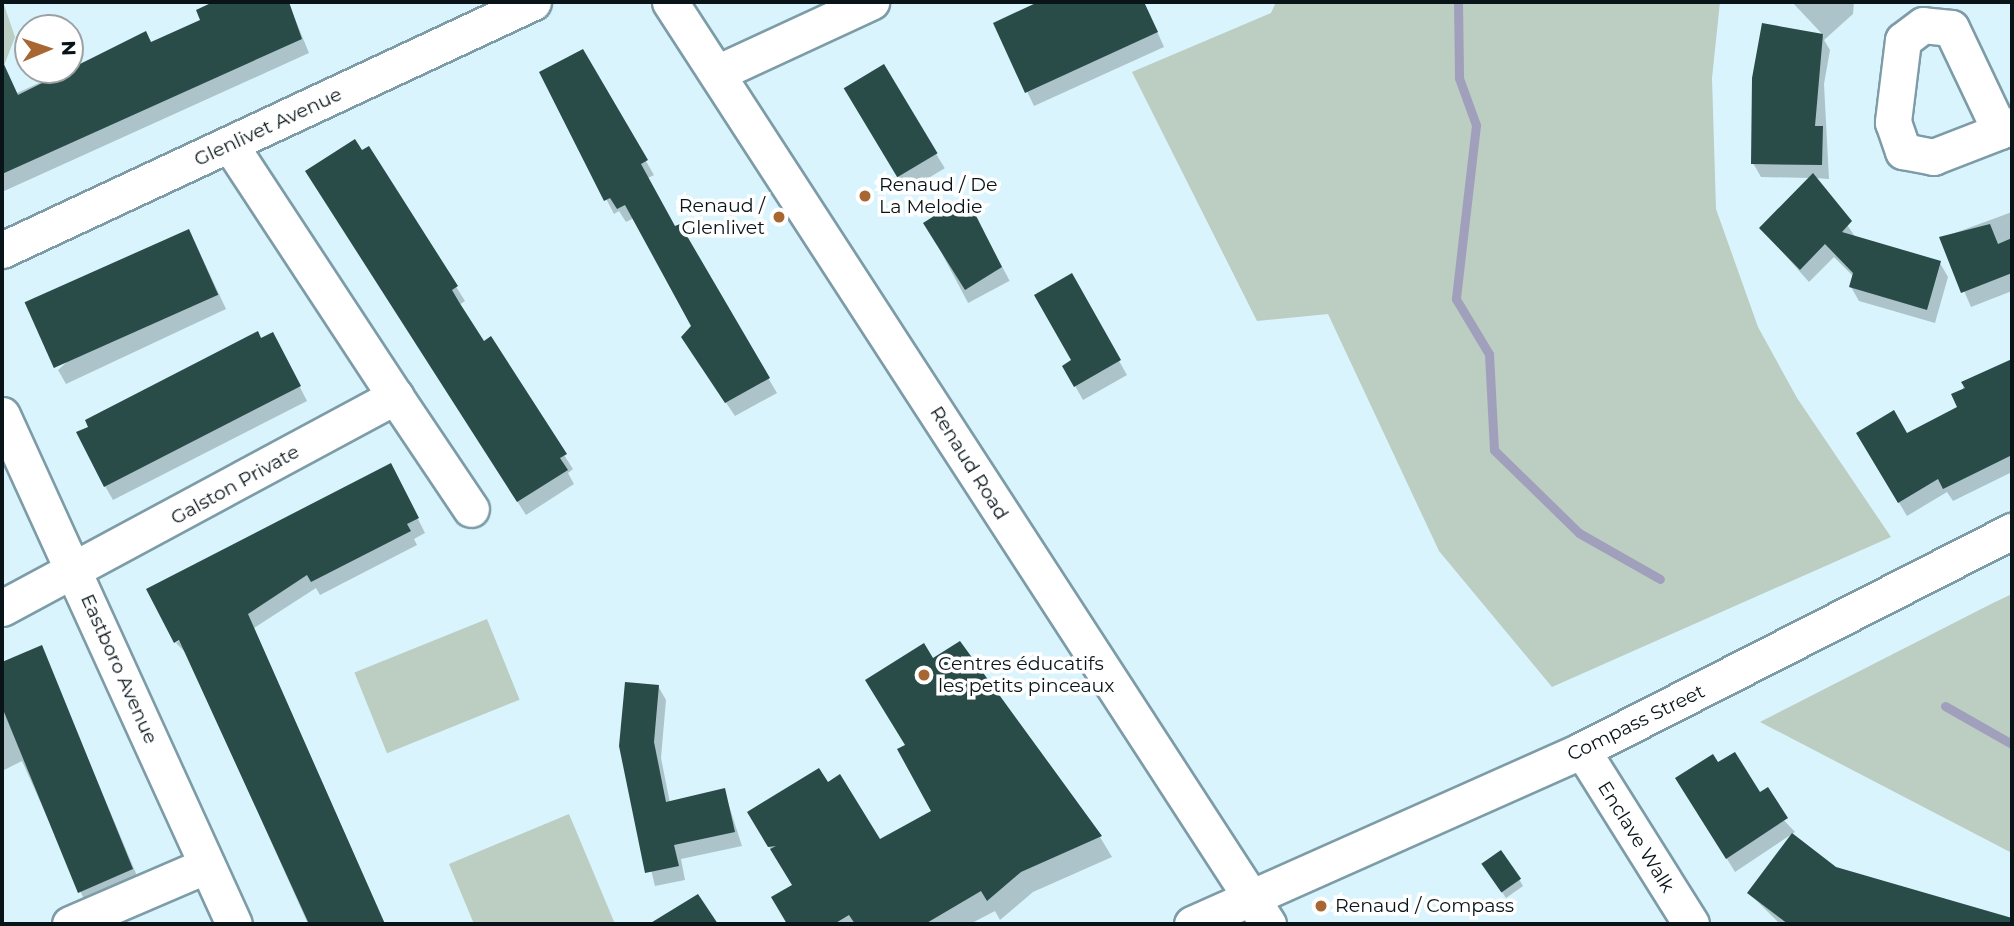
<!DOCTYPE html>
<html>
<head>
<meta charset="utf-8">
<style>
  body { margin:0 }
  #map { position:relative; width:2014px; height:926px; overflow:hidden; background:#d9f4fd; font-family:Montserrat,sans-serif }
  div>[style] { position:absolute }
  .green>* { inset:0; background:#bccdc1; transform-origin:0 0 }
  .shadow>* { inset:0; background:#0003; transform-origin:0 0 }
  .stream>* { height:9px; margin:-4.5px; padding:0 4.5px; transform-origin:4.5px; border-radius:4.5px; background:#a1a0bc }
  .building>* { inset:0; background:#294c49; transform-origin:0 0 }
  .roads { filter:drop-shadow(2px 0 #7d9ca7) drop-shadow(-2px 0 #7d9ca7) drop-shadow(0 2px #7d9ca7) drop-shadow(0 -2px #7d9ca7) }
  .minor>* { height:35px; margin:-17.5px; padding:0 17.5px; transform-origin:17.5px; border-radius:17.5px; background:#fff }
  .dots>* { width:19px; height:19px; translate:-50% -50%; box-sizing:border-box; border:4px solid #fff; border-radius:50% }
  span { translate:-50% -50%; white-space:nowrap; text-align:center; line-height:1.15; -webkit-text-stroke:7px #fff; paint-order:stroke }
  .street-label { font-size:19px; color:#081418 }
  .poi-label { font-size:19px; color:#081418 }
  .left { translate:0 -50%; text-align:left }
  .right { translate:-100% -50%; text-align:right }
  .frame { position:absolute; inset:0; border:4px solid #081418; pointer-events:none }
  .north { position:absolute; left:14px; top:14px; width:70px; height:70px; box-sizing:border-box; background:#fff; border:2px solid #9ca1a3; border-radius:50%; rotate:88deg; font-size:19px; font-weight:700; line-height:28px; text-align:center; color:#081418 }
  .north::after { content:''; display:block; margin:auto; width:24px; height:32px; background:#a86632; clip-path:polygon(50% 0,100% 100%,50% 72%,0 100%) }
</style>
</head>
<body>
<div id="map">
  <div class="green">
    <div style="clip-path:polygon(3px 2px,15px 37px,2px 71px,2px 2px)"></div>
    <div style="clip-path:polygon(1276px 2px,1720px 2px,1712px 78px,1716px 209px,1758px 327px,1797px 398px,1891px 537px,1552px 687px,1439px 551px,1328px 314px,1257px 321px,1132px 72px,1271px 13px)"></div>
    <div style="clip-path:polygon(2012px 594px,2012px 853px,1760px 722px,1991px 604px)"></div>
    <div style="left:487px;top:619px;width:87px;height:143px;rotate:68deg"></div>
    <div style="clip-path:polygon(569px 814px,615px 924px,474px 924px,449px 864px)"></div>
  </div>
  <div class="shadow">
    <div style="clip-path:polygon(218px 2px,288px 2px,309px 53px,2px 192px,2px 100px,145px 34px,151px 44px,203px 21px,198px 11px)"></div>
    <div style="clip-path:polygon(1043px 2px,1144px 2px,1164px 47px,1034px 106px,995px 24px)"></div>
    <div style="clip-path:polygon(1792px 2px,1854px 2px,1853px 14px,1824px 40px,1830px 50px,1824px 84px,1829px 179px,1815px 178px,1856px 238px,1940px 263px,1948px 277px,1935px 323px,1859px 301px,1851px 287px,1854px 277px,1834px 257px,1809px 282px,1761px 228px,1811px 178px,1761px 177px,1753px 163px,1764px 25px,1824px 36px)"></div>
    <div style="clip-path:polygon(582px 51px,654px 175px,648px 178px,675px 228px,679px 226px,777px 393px,735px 416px,691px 351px,693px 327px,634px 218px,626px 222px,619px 211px,614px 214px,541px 73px)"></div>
    <div style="left:884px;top:67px;width:118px;height:44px;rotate:59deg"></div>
    <div style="clip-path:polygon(369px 148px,465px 301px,459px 305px,484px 343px,490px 339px,573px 469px,568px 473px,574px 484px,526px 515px,315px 185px)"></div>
    <div style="left:973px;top:212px;width:78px;height:47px;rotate:62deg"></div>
    <div style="clip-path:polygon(2012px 212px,2012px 291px,1971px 307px,1941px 238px)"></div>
    <div style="clip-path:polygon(196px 245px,226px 309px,66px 384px,58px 370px)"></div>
    <div style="clip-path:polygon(1071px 276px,1127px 375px,1083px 400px,1064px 366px,1074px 361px)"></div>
    <div style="clip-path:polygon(261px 340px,280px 348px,307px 401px,113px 500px,105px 486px)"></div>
    <div style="clip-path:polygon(2012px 360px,2012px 472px,1953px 501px,1947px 492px,1907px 516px,1858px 434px,1906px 435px,1959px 408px,1964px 383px)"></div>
    <div style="clip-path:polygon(398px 479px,425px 533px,414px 539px,417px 545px,320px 595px,316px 588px,254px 628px,385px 924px,308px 924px,187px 654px,176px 643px)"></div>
    <div style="clip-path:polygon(41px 647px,140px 883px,87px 906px,22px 761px,2px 771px,2px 664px)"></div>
    <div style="clip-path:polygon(933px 660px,1100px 837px,1112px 857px,1033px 892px,1000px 920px,995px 911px,970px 924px,789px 924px,773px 898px,793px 886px,761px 833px,827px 784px,879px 841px,933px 812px,907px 746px)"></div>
    <div style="clip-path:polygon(658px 686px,666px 700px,661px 758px,670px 803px,724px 790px,742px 846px,681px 859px,685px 880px,655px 886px,621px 746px)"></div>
    <div style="clip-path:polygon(1717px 765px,1759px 794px,1795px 832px,1735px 872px,1686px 792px)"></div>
    <div style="clip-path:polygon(1836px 869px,1874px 884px,2012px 924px,1780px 924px,1749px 893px)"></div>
    <div style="clip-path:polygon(1487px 870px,1519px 879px,1523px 886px,1506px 898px)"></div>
  </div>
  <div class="stream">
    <div style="left:1458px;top:2px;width:76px;rotate:89.2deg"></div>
    <div style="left:1459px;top:78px;width:50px;rotate:70.1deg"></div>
    <div style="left:1476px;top:125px;width:175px;rotate:96.6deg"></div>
    <div style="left:1456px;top:299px;width:64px;rotate:59deg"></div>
    <div style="left:1489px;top:354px;width:96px;rotate:87deg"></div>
    <div style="left:1494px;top:450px;width:119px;rotate:44.3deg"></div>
    <div style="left:1579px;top:533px;width:93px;rotate:29.6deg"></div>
    <div style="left:1945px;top:706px;width:77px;rotate:29.6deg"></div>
  </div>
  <div class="building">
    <div style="clip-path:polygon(213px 2px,289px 2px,302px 39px,2px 174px,2px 60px,18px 95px,146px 31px,151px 42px,200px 20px,196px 10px)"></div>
    <div style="clip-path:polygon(1038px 2px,1144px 2px,1158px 32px,1025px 93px,993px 23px)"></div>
    <div style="clip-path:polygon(1762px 23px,1823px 34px,1815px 126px,1823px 126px,1822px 165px,1751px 164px,1752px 78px)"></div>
    <div style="clip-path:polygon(583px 49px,648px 160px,641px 164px,675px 226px,680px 224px,770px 378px,725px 403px,681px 337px,691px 326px,625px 205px,617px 209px,610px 198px,604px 201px,539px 72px)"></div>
    <div style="left:884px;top:64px;width:104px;height:47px;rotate:59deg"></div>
    <div style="clip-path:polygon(355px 139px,362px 150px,369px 146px,458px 286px,452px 290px,459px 302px,484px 341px,491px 336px,567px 454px,560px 458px,568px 470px,517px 502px,305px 171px)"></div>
    <div style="clip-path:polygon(1813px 173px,1852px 221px,1842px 232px,1941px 261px,1927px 310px,1849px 287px,1853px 273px,1825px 244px,1800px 270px,1759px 228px)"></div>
    <div style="clip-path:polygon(966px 196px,1002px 267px,965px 290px,923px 223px)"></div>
    <div style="clip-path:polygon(1990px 224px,1998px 244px,2012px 238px,2012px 273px,1961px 293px,1939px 237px)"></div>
    <div style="left:189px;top:229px;width:72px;height:180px;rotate:66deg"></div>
    <div style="clip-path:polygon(1072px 273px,1121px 360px,1074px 387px,1062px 366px,1071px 360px,1034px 295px)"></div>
    <div style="clip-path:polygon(258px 331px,261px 338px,273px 332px,301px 386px,104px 487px,76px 432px,88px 427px,85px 420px)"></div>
    <div style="clip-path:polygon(2012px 359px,2012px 455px,1943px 489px,1938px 479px,1898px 503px,1856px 433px,1894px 410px,1907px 433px,1957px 407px,1951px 394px,1965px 388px,1961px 382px)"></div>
    <div style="clip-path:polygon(391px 463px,419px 518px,407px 524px,411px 531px,311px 582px,307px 575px,248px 614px,385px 924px,309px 924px,179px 640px,174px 643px,146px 589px)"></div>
    <div style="clip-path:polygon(960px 641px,1102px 836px,1021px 872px,987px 901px,981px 891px,925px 924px,855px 924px,849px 915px,834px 924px,787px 924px,771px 897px,792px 885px,770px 849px,776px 846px,768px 847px,747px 812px,819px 768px,828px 782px,840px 774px,880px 839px,931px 811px,897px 749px,905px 745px,865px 680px,924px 643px,933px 658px)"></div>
    <div style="clip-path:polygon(42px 645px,133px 869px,78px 893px,2px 707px,2px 662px)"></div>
    <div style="clip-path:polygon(625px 682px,659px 685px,654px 742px,666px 802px,725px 788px,735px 832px,674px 845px,679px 866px,645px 873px,619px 746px)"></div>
    <div style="clip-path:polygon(1735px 752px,1760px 792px,1768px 787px,1788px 818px,1726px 859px,1675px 778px,1713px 754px,1718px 762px)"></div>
    <div style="clip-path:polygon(1792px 833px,1836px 867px,2012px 918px,2012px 924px,1788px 924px,1747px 893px)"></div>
    <div style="left:1501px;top:850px;width:35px;height:24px;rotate:55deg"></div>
    <div style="clip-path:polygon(698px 894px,718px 924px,649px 924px)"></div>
  </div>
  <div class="roads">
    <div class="minor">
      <div style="left:670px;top:2px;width:1099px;rotate:57.03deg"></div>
      <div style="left:717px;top:73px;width:170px;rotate:-24.8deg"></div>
      <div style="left:2000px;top:131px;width:114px;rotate:-115.4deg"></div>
      <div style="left:1951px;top:28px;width:28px;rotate:-174deg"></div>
      <div style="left:1923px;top:25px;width:25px;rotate:143deg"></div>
      <div style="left:1903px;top:40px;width:83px;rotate:97deg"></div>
      <div style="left:1893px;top:122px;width:31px;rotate:71deg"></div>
      <div style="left:1903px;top:151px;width:31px;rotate:11deg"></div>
      <div style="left:1933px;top:157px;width:72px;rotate:-21.2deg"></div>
      <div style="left:2000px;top:131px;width:13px;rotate:-27deg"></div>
      <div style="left:2px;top:250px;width:586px;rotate:-25.03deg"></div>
      <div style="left:395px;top:396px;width:136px;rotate:56.1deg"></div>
      <div style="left:2px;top:415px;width:559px;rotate:65.5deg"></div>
      <div style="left:2px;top:608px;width:447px;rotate:-28.3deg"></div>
      <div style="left:395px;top:396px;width:300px;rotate:-123.3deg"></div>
      <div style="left:1582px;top:750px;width:205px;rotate:57.9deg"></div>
      <div style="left:70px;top:924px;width:149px;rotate:-23.3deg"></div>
      <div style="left:1192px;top:924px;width:427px;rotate:-24deg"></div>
      <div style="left:1582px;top:750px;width:483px;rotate:-27deg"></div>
    </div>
  </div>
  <div class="dots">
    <div style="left:865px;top:196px;background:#a86632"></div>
    <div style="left:779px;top:217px;background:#a86632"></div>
    <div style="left:924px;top:675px;background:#a86632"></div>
    <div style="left:1321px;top:906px;background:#a86632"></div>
  </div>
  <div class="street-label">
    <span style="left:268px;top:127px;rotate:-25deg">Glenlivet Avenue</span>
    <span style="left:969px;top:463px;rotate:58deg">Renaud Road</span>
    <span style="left:235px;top:485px;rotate:-29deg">Galston Private</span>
    <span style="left:119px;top:669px;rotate:66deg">Eastboro Avenue</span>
    <span style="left:1636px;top:723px;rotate:-26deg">Compass Street</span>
    <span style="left:1636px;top:837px;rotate:58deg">Enclave Walk</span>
  </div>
  <div class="poi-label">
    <span class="left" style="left:879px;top:196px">Renaud / De<br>La Melodie</span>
    <span class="right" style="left:765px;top:217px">Renaud /<br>Glenlivet</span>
    <span class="left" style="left:938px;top:675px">Centres éducatifs<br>les petits pinceaux</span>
    <span class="left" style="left:1335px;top:906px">Renaud / Compass</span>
  </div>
  <div class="frame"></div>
  <div class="north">N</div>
</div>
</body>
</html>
